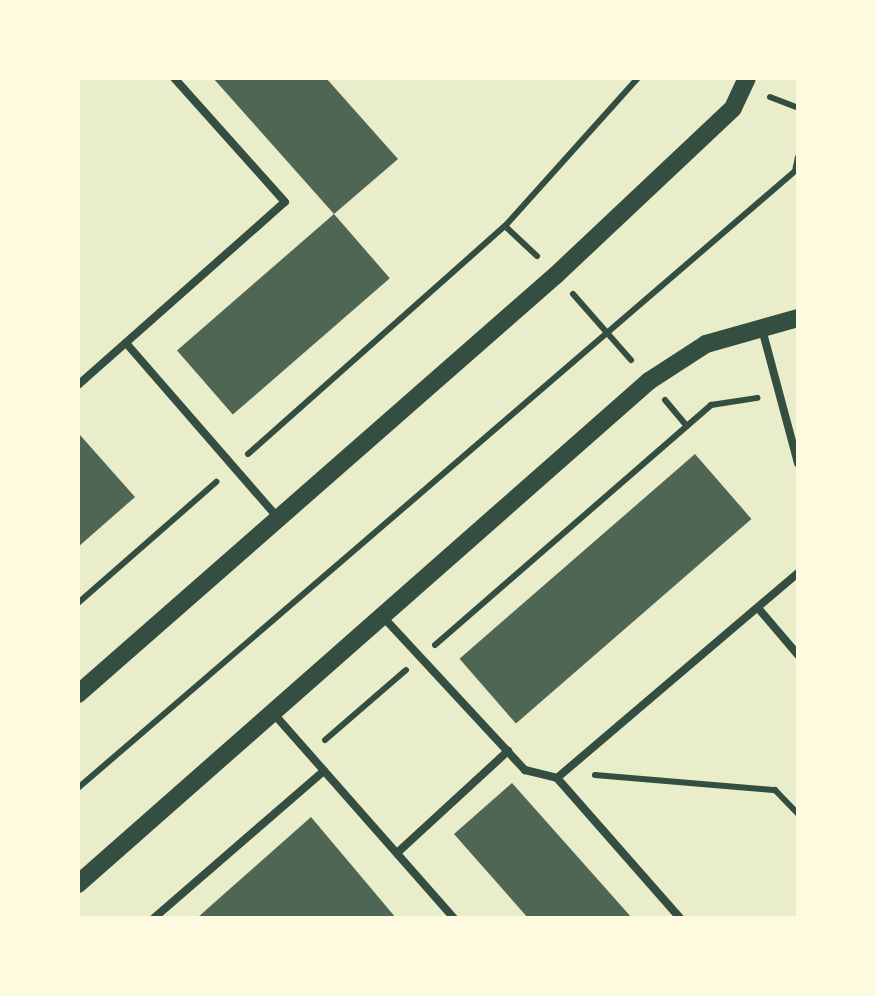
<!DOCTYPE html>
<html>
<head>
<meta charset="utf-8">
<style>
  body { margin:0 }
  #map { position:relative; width:876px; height:996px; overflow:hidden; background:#e9edc9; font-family:"Fira Sans Condensed",sans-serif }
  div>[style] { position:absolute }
  .building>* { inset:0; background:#4f6655; transform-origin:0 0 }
  .path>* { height:6px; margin:-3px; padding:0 3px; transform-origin:3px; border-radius:3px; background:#344e41 }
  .service>* { height:8px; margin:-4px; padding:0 4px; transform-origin:4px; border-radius:4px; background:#344e41 }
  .tertiary>* { height:18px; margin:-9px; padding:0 9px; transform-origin:9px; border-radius:9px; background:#344e41 }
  span { translate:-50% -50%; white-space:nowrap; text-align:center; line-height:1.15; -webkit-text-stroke:8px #fefae0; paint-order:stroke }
  .frame { position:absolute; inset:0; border:80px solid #fefae0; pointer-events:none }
</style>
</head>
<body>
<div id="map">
  <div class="building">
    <div style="clip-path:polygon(213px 78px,326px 78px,398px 159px,334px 214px)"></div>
    <div style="left:334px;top:214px;width:85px;height:208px;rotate:49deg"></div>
    <div style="clip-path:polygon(80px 435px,135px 497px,78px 547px,78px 437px)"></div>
    <div style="left:695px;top:454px;width:86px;height:312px;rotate:49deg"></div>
    <div style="clip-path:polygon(512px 783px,632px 918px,528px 918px,454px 834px)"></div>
    <div style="clip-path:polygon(311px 817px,396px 918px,197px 918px,224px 894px)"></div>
  </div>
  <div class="path">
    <div style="left:770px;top:97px;width:30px;rotate:21deg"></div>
    <div style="left:505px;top:226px;width:44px;rotate:43.2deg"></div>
    <div style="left:573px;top:294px;width:88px;rotate:48.7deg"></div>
    <div style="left:665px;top:400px;width:34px;rotate:50deg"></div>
    <div style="left:248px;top:454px;width:344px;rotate:-41.6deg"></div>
    <div style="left:505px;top:226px;width:199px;rotate:-48.1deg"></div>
    <div style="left:78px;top:603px;width:184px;rotate:-41.2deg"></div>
    <div style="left:435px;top:645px;width:366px;rotate:-41deg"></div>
    <div style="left:711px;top:405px;width:47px;rotate:-8.7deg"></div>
    <div style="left:325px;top:740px;width:107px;rotate:-40.8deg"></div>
    <div style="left:595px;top:775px;width:181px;rotate:4.8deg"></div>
    <div style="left:775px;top:790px;width:33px;rotate:46deg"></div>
    <div style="left:78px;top:788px;width:946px;rotate:-40.71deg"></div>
    <div style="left:795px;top:171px;width:14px;rotate:-78deg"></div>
  </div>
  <div class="service">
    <div style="left:762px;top:329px;width:139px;rotate:75deg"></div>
    <div style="left:126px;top:343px;width:233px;rotate:49deg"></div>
    <div style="left:78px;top:385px;width:276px;rotate:-41.5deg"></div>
    <div style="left:285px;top:202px;width:166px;rotate:-131.8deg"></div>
    <div style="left:758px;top:608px;width:62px;rotate:49.6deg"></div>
    <div style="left:385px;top:619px;width:206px;rotate:47.2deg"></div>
    <div style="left:525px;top:770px;width:33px;rotate:14deg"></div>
    <div style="left:274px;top:714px;width:272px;rotate:48.6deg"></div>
    <div style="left:397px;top:853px;width:151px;rotate:-42.6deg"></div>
    <div style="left:154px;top:918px;width:225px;rotate:-40.9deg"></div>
    <div style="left:680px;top:918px;width:186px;rotate:-131.3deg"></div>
    <div style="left:557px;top:778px;width:316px;rotate:-40.4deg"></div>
  </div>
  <div class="tertiary">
    <div style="left:78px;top:694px;width:636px;rotate:-41.24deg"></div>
    <div style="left:556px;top:275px;width:243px;rotate:-43.3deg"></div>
    <div style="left:733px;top:108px;width:33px;rotate:-65deg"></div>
    <div style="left:78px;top:884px;width:761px;rotate:-41.38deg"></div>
    <div style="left:649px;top:381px;width:68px;rotate:-33deg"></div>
    <div style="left:706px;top:344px;width:96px;rotate:-15.8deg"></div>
  </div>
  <div class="frame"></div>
</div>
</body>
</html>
